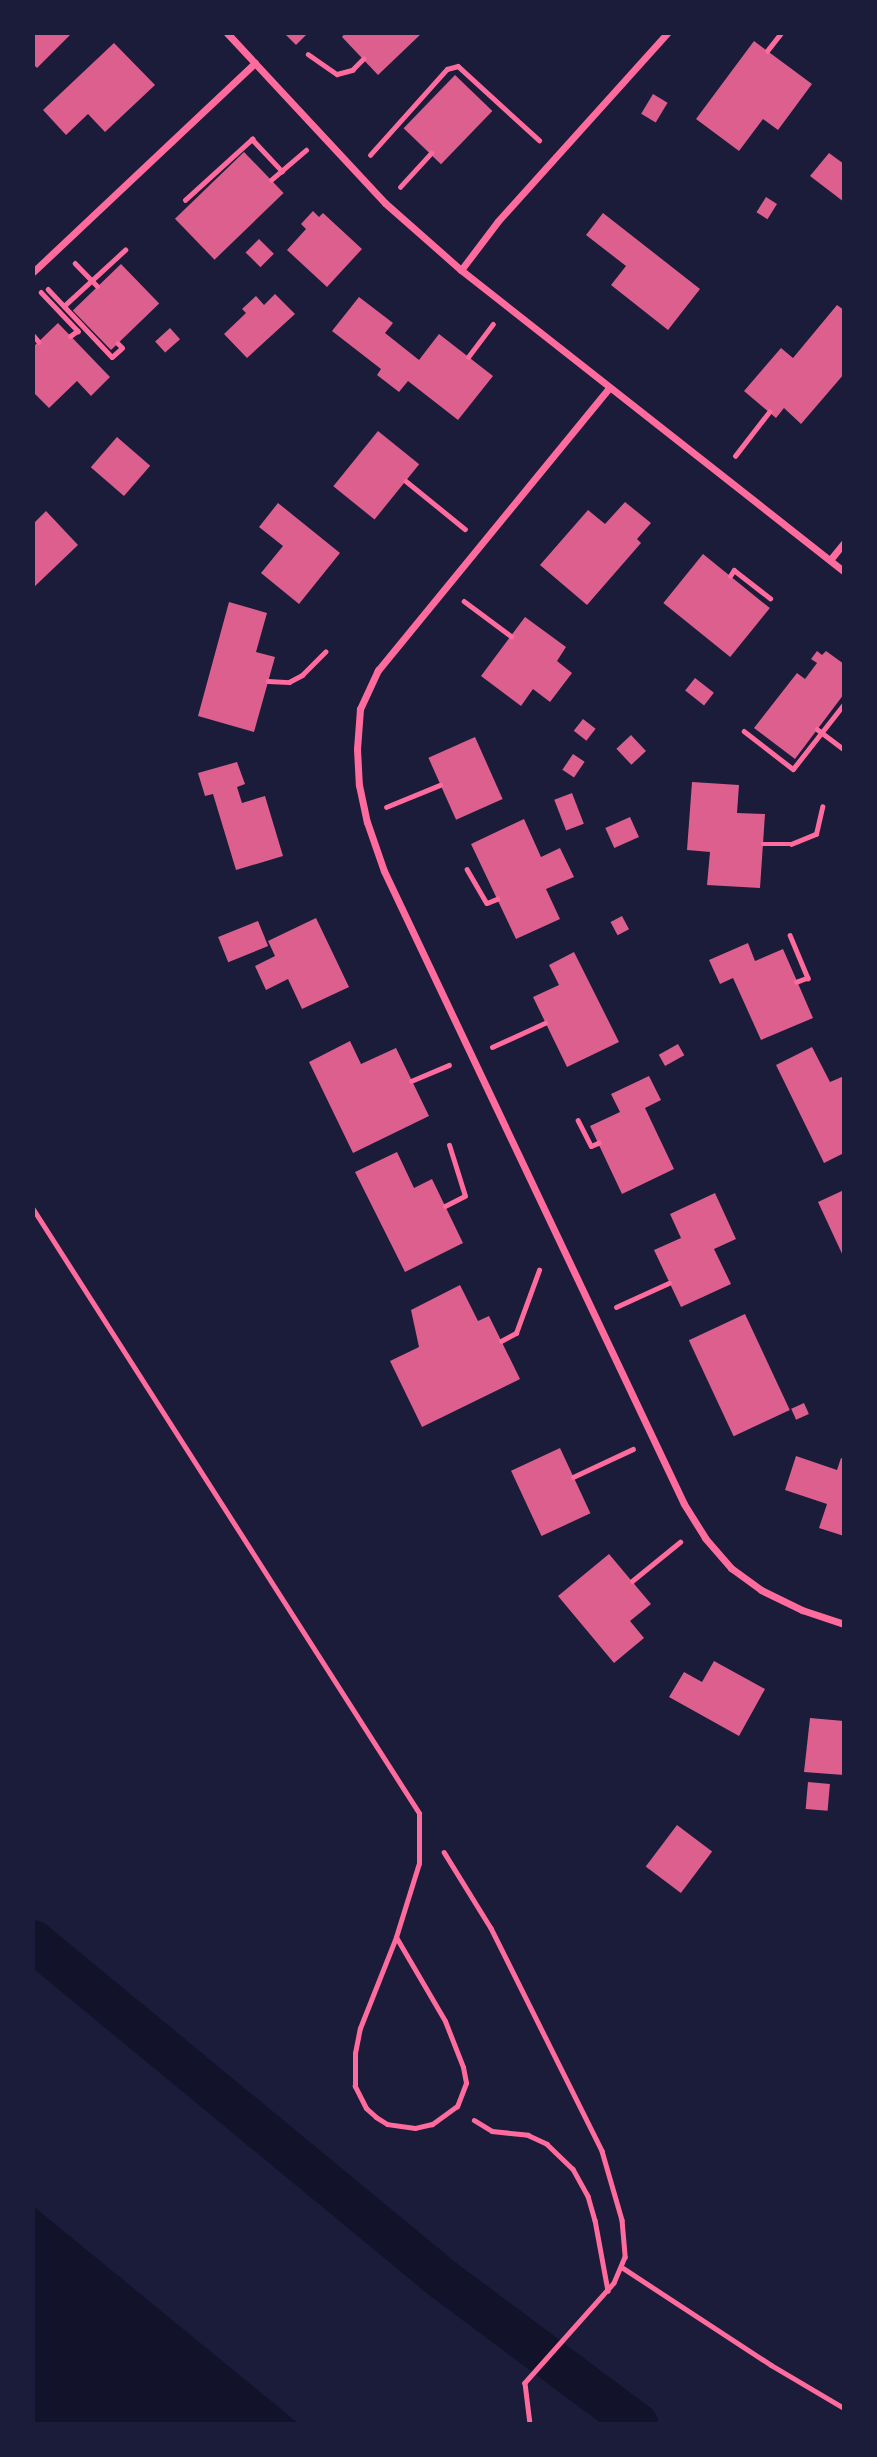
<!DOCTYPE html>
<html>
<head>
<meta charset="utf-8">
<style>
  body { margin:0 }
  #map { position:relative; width:877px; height:2457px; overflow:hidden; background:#1b1b3a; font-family:"PT Sans Narrow",sans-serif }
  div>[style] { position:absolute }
  .water>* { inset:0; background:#12122b }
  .canal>* { height:42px; margin:-21px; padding:0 21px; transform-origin:21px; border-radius:21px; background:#12122b }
  .building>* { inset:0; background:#dd5f8e; transform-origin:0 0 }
  .path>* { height:4.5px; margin:-2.25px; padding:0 2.25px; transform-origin:2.25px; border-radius:2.25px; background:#ff6b9d }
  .service>* { height:5px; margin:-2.5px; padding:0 2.5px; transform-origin:2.5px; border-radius:2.5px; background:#ff6b9d }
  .minor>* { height:7px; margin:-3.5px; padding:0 3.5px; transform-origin:3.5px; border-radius:3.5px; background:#ff6b9d }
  span { translate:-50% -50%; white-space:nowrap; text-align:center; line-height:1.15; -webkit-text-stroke:5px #1b1b3a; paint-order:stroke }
  .frame { position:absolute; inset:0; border:35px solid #1b1b3a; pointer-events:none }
</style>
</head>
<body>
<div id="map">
  <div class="water">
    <div style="clip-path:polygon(33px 2206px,299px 2424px,33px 2424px)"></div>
  </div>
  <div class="canal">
    <div style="left:33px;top:1941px;width:533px;rotate:39.52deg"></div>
    <div style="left:444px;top:2280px;width:241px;rotate:36.7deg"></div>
  </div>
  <div class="building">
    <div style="clip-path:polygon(33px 33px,72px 33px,37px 68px,33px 64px)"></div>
    <div style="clip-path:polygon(284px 33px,308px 33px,296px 45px)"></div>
    <div style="clip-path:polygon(345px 33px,422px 33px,378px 75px,342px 37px)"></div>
    <div style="clip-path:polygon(754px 41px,812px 84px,778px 130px,763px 119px,739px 151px,696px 119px)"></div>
    <div style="clip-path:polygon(114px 43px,155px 85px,105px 132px,88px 114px,66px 135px,43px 110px)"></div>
    <div style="left:455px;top:75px;width:52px;height:74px;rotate:44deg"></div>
    <div style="left:653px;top:94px;width:17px;height:23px;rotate:31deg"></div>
    <div style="left:244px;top:152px;width:57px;height:96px;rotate:46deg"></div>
    <div style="clip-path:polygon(829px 153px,844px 164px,844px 202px,810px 176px)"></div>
    <div style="left:766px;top:197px;width:13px;height:18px;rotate:32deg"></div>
    <div style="clip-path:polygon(313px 211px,319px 217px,323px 213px,362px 249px,327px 287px,287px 250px,306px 229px,301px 224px)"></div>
    <div style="clip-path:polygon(603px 213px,700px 289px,668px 330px,611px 285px,626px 266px,586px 235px)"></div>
    <div style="left:259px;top:239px;width:21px;height:19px;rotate:45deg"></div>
    <div style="left:121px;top:264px;width:55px;height:67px;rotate:46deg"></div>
    <div style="clip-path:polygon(275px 294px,295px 314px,247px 358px,224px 334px,246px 313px,242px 309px,256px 296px,264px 305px)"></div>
    <div style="clip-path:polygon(359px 297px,393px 323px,385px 333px,419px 360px,439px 334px,493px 376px,458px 420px,408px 381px,399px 392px,377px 375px,381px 369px,332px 331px)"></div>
    <div style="clip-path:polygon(837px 305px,844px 310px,844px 374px,801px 424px,784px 408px,776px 418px,744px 391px,781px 348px,793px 358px)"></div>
    <div style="clip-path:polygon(58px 323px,110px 377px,91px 396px,77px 381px,49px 408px,33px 392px,33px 347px)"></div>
    <div style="left:170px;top:328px;width:15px;height:20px;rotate:48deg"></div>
    <div style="left:378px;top:431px;width:53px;height:71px;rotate:39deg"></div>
    <div style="left:117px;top:437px;width:44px;height:40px;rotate:41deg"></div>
    <div style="clip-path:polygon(625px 502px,651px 523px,637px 539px,641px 543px,587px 605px,540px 565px,588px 510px,605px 524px)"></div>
    <div style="clip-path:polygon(278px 503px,340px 553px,299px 604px,261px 573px,283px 546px,259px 527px)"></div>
    <div style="clip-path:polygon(46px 511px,78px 545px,33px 588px,33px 524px)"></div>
    <div style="left:703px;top:554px;width:86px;height:63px;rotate:39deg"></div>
    <div style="clip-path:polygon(229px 602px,267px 613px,256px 652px,275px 657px,254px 732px,198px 716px)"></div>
    <div style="clip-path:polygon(525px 617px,566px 647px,557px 661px,572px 673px,550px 702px,533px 689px,521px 706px,481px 676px)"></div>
    <div style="clip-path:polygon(817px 651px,822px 655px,826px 651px,844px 664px,844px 694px,795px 759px,754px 728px,797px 673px,805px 679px,817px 663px,811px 659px)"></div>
    <div style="left:695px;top:678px;width:24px;height:16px;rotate:38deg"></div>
    <div style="left:583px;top:719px;width:16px;height:15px;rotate:38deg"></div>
    <div style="left:631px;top:735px;width:22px;height:20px;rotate:47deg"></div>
    <div style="left:475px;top:737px;width:68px;height:51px;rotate:66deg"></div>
    <div style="left:573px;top:754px;width:14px;height:19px;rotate:34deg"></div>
    <div style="clip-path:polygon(237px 762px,245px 784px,237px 787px,242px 803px,265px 796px,283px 856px,236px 870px,213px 794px,205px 796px,198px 773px)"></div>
    <div style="clip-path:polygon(692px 782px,739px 785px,737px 813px,765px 814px,760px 888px,707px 885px,710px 852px,687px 850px)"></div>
    <div style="left:572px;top:793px;width:33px;height:19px;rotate:69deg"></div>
    <div style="left:630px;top:817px;width:22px;height:27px;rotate:66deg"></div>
    <div style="clip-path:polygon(524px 819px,541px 857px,560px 848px,574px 877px,546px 889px,560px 919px,516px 939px,471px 844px)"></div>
    <div style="left:622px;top:916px;width:15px;height:13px;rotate:62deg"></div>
    <div style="clip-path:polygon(316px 918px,349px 987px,302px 1009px,288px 979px,266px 990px,255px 966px,275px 956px,268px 941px)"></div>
    <div style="left:258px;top:921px;width:27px;height:43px;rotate:68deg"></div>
    <div style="clip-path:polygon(748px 943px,755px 961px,783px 949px,813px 1018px,761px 1040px,733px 978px,720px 984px,709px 960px)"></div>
    <div style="clip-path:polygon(574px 952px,619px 1042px,567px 1067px,533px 997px,559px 985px,549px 965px)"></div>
    <div style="clip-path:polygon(350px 1041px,361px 1064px,396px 1048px,429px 1116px,353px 1153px,309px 1062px)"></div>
    <div style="left:678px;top:1044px;width:13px;height:22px;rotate:61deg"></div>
    <div style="clip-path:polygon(812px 1047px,830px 1082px,844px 1076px,844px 1153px,824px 1163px,776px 1065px)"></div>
    <div style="clip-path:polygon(649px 1076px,661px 1100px,645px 1108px,674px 1169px,622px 1194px,590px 1126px,620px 1112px,611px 1094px)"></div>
    <div style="clip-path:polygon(397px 1152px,414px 1188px,432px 1179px,463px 1243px,405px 1272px,355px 1172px)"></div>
    <div style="clip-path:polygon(844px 1190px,844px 1258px,818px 1202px)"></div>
    <div style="clip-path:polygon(715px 1193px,736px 1239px,714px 1249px,731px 1284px,681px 1307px,654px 1250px,681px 1238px,670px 1214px)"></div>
    <div style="clip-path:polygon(460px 1285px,478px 1321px,489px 1316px,520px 1379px,422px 1427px,390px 1361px,419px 1347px,411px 1310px)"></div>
    <div style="left:745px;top:1314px;width:106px;height:62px;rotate:65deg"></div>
    <div style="left:804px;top:1403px;width:12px;height:14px;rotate:66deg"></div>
    <div style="left:560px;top:1448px;width:72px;height:54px;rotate:65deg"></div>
    <div style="clip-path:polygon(796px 1456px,837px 1470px,841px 1458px,844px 1459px,844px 1536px,819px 1528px,827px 1504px,785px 1490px)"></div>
    <div style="clip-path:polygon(609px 1554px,651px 1604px,630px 1621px,644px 1638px,614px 1663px,558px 1596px)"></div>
    <div style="clip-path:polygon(714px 1661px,765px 1689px,739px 1736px,669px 1697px,684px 1672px,702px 1682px)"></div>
    <div style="clip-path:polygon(810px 1718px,844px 1721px,844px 1775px,804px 1772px)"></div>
    <div style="left:808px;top:1782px;width:22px;height:27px;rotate:5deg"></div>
    <div style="left:677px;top:1825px;width:44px;height:52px;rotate:37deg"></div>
  </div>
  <div class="path">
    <div style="left:767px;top:51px;width:23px;rotate:-52deg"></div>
    <div style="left:308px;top:54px;width:35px;rotate:35deg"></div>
    <div style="left:337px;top:74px;width:16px;rotate:-15deg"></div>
    <div style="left:352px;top:70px;width:16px;rotate:-45deg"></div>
    <div style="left:370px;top:155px;width:115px;rotate:-48.2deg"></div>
    <div style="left:447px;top:69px;width:11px;rotate:-15deg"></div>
    <div style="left:458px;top:66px;width:110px;rotate:42.4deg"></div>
    <div style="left:271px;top:180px;width:46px;rotate:-40.6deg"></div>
    <div style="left:400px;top:187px;width:46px;rotate:-47.6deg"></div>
    <div style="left:185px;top:200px;width:91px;rotate:-42.3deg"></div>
    <div style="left:252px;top:139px;width:44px;rotate:46.8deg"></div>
    <div style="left:75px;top:263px;width:32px;rotate:46deg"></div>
    <div style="left:48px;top:289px;width:93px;rotate:46.7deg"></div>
    <div style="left:112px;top:357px;width:13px;rotate:-42deg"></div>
    <div style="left:122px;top:348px;width:6px;rotate:-135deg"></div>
    <div style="left:41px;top:292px;width:54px;rotate:46.5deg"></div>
    <div style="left:78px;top:331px;width:9px;rotate:144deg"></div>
    <div style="left:64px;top:306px;width:83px;rotate:-42.6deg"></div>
    <div style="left:33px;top:335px;width:9px;rotate:49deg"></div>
    <div style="left:468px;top:357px;width:41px;rotate:-52.9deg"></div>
    <div style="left:735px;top:456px;width:56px;rotate:-52.3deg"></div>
    <div style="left:406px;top:481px;width:76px;rotate:39.1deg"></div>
    <div style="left:730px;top:576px;width:7px;rotate:-56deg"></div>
    <div style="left:734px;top:570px;width:46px;rotate:37.9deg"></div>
    <div style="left:464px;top:601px;width:59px;rotate:36.7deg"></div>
    <div style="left:268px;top:681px;width:21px;rotate:3deg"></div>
    <div style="left:289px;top:682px;width:15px;rotate:-28deg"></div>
    <div style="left:302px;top:675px;width:33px;rotate:-45deg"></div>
    <div style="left:817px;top:729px;width:34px;rotate:37deg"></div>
    <div style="left:744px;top:731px;width:62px;rotate:37.8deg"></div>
    <div style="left:793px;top:769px;width:83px;rotate:-51.9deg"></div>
    <div style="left:386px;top:807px;width:58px;rotate:-22.2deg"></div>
    <div style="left:763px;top:844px;width:28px"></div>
    <div style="left:791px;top:844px;width:27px;rotate:-22deg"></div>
    <div style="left:816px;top:834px;width:28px;rotate:-77deg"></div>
    <div style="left:467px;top:869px;width:39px;rotate:60deg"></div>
    <div style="left:487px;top:903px;width:11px;rotate:-22deg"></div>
    <div style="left:790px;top:935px;width:47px;rotate:67.3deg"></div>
    <div style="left:808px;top:978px;width:12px;rotate:160deg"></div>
    <div style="left:492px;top:1047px;width:58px;rotate:-24.4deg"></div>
    <div style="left:411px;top:1081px;width:41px;rotate:-22.8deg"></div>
    <div style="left:578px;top:1120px;width:29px;rotate:63deg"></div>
    <div style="left:591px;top:1146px;width:8px;rotate:-23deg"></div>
    <div style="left:445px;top:1206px;width:22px;rotate:-27deg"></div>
    <div style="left:465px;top:1196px;width:53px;rotate:-107.4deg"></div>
    <div style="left:616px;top:1307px;width:58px;rotate:-24.4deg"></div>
    <div style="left:501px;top:1341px;width:17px;rotate:-28deg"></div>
    <div style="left:516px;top:1333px;width:67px;rotate:-69.9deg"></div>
    <div style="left:573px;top:1477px;width:66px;rotate:-25deg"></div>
    <div style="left:632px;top:1581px;width:62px;rotate:-39.1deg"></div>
    <div style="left:444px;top:1852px;width:89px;rotate:58.3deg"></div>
    <div style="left:491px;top:1928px;width:249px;rotate:63.5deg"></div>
    <div style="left:602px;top:2151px;width:72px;rotate:73.8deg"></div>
    <div style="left:622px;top:2220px;width:37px;rotate:85deg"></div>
    <div style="left:625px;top:2257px;width:28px;rotate:113deg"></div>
    <div style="left:614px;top:2283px;width:134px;rotate:131.7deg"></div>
    <div style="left:525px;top:2383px;width:41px;rotate:83deg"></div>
    <div style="left:474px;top:2120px;width:21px;rotate:31deg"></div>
    <div style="left:492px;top:2131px;width:36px;rotate:6deg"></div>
    <div style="left:528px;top:2135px;width:21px;rotate:25deg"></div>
    <div style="left:547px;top:2144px;width:36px;rotate:44deg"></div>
    <div style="left:573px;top:2169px;width:31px;rotate:61deg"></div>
    <div style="left:588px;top:2196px;width:25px;rotate:74deg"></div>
    <div style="left:595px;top:2220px;width:72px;rotate:79.6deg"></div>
    <div style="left:623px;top:2268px;width:177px;rotate:33.2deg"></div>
    <div style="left:771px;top:2365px;width:85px;rotate:30.5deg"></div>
  </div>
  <div class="service">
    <div style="left:33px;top:1209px;width:717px;rotate:57.42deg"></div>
    <div style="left:419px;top:1813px;width:50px;rotate:90deg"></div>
    <div style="left:419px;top:1863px;width:77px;rotate:107.3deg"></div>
    <div style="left:396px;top:1937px;width:97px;rotate:59.7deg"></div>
    <div style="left:445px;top:2021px;width:49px;rotate:68.6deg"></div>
    <div style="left:463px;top:2067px;width:16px;rotate:79deg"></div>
    <div style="left:466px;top:2083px;width:25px;rotate:111deg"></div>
    <div style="left:457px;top:2106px;width:31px;rotate:144deg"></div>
    <div style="left:432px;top:2124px;width:17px;rotate:167deg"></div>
    <div style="left:415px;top:2128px;width:28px;rotate:-172deg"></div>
    <div style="left:387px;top:2124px;width:13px;rotate:-148deg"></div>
    <div style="left:376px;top:2117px;width:13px;rotate:-138deg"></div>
    <div style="left:366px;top:2108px;width:25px;rotate:-117deg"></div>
    <div style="left:355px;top:2086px;width:33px;rotate:-90deg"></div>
    <div style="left:355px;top:2053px;width:25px;rotate:-79deg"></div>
    <div style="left:360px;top:2028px;width:98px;rotate:-68.4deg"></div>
  </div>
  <div class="minor">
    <div style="left:227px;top:33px;width:232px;rotate:47.1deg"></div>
    <div style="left:385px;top:203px;width:101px;rotate:41.4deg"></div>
    <div style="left:461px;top:270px;width:487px;rotate:38.2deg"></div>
    <div style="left:461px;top:270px;width:61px;rotate:-52.9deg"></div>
    <div style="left:498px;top:221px;width:253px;rotate:-48deg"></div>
    <div style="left:33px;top:272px;width:305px;rotate:-43.3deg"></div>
    <div style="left:609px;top:388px;width:365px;rotate:129.3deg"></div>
    <div style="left:378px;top:670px;width:43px;rotate:114.8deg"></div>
    <div style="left:360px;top:709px;width:40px;rotate:94.3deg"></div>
    <div style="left:357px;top:749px;width:36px;rotate:87deg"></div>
    <div style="left:359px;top:785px;width:38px;rotate:78deg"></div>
    <div style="left:367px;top:822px;width:52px;rotate:70.9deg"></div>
    <div style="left:384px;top:871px;width:700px;rotate:64.64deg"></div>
    <div style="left:684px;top:1504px;width:40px;rotate:58deg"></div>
    <div style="left:705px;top:1538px;width:40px;rotate:49deg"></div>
    <div style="left:731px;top:1568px;width:37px;rotate:36deg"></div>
    <div style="left:761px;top:1590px;width:46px;rotate:26deg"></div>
    <div style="left:802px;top:1610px;width:44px;rotate:18.4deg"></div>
    <div style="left:830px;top:560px;width:22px;rotate:-51deg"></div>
  </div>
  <div class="frame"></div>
</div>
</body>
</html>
